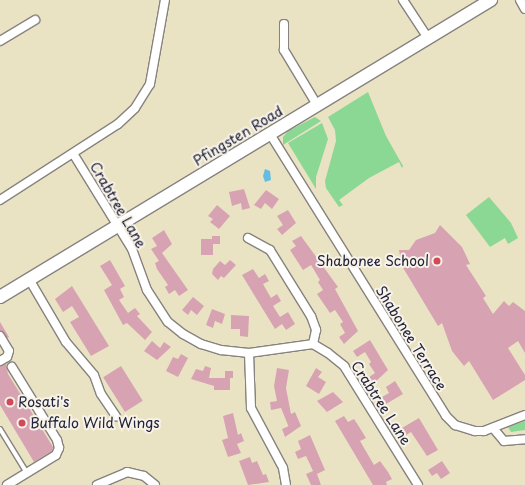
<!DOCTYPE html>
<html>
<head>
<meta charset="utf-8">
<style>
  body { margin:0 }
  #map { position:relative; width:525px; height:485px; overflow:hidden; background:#eae3c3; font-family:"Playpen Sans",sans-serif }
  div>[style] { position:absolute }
  .green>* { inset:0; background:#8bd794 }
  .water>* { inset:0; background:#63bde1 }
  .building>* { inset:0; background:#d7a3b3; transform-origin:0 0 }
  .roads { filter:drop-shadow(1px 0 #86827f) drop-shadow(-1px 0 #86827f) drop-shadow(0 1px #86827f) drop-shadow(0 -1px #86827f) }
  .service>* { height:4px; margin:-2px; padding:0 2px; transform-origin:2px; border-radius:2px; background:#fff }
  .minor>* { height:8px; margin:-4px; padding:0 4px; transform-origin:4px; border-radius:4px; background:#fff }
  .secondary>* { height:12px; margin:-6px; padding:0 6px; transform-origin:6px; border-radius:6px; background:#fff }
  .dots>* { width:11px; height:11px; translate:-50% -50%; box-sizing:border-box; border:2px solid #f7f3e8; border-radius:50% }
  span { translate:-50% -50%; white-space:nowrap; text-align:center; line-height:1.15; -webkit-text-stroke:4px #f7f3e8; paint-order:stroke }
  .street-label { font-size:14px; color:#22223b }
  .poi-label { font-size:14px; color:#22223b }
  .right { translate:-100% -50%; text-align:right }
  .left { translate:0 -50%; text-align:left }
</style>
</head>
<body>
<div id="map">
  <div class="green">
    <div style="clip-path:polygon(368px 92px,386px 136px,403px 166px,402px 168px,399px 162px,369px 178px,339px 200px,343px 205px,339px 207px,326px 188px,325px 181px,336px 141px,335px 130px,328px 117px)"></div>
    <div style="clip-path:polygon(315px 117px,321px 121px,283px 145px,283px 137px,288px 131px)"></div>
    <div style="clip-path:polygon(322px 123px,328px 139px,316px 177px,316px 189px,288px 143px)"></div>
    <div style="clip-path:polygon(489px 197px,511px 223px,518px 238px,508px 244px,505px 238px,490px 247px,466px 215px)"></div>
    <div style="clip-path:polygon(525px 421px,525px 430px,511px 432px,508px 427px)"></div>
  </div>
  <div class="water">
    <div style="clip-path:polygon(265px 169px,270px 171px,271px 180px,265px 182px,263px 176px)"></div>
  </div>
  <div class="building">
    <div style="clip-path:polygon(244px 189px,250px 208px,242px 210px,241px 203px,232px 206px,229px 192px)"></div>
    <div style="clip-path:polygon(266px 190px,279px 199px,272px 209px,265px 203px,261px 209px,254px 205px)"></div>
    <div style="clip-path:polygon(217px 205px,230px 216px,219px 229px,210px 222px,213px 219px,208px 216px)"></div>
    <div style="clip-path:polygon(288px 210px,296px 223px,282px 235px,277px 229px,283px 225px,277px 216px)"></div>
    <div style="clip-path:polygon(440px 225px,462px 247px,470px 264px,466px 265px,486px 296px,483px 298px,493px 314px,504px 301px,509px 306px,513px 302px,525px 311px,525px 353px,518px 341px,508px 348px,525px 375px,525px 380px,493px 400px,469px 361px,464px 366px,452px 351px,442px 323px,438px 326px,402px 266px,399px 250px,409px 250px,416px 240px,435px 233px)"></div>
    <div style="clip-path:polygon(164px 230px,172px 244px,162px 253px,188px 290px,179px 296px,175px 290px,169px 294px,165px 287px,168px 285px,157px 269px,155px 263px,159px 261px,151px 249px,157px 246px,152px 238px)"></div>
    <div style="left:212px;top:236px;width:8px;height:8px"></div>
    <div style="clip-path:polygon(301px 236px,338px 287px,335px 289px,358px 331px,344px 344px,339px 337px,345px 333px,340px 324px,343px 322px,335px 310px,330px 313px,317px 294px,323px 290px,318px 282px,320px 280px,311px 265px,303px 270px,290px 250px,296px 246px,292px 241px)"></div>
    <div style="left:213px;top:239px;width:16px;height:12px;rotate:90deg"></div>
    <div style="clip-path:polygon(110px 260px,125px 286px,120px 289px,124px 297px,119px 300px,128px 313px,135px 308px,140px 314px,137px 316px,152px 332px,145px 340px,127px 323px,123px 325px,104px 290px,112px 285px,100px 266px)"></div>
    <div style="clip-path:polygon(230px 260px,236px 265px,224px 278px,221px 276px,218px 280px,212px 274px,213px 269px,220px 261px,225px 265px)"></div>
    <div style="clip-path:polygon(253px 269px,259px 278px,265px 274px,269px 281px,263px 284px,271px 298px,277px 294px,281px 301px,273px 306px,280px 317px,288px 312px,295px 324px,286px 330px,282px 324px,275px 329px,242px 275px)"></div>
    <div style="clip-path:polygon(72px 286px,109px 346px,91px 356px,70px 322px,79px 317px,72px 306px,63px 312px,55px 299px)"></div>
    <div style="clip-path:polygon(193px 297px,204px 306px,197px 315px,191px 310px,188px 315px,182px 310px)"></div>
    <div style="clip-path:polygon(212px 309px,225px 314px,222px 324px,215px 321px,213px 328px,206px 325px)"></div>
    <div style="clip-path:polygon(231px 315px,249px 316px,248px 337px,240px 336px,240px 329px,231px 329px)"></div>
    <div style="clip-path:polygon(0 322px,9px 337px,7px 338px,0 331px)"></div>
    <div style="clip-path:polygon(370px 340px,388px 370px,373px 384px,369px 377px,375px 373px,369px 364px,371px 362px,365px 352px,357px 357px,353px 351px)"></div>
    <div style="clip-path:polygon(152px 341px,160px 348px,164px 342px,171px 347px,157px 360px,144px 351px)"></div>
    <div style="clip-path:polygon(181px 354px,188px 358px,178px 377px,166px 371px,173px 357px,178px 359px)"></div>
    <div style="clip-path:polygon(6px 364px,8px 374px,53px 447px,52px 451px,34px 462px,0 405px,0 366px)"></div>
    <div style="left:121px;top:366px;width:41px;height:21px;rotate:58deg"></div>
    <div style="clip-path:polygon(205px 366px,211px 368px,209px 378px,230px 378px,230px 390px,214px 390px,214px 386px,191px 379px,196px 369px,203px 371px)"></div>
    <div style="clip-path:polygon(277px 368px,289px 370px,286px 388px,291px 414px,295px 412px,301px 426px,285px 437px,282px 429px,289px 426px,290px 430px,281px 408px,271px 410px,270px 402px,277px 401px,274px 386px)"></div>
    <div style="clip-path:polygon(316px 368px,322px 372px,318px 377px,326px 382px,319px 394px,306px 386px)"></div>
    <div style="left:225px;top:371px;width:8px;height:7px"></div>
    <div style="clip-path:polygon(395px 381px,403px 394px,386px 404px,382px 397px,389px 393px,386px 387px)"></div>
    <div style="clip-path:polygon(333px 392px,343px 402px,327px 412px,317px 401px)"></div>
    <div style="clip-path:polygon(233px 413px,238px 435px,241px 433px,244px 441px,237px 444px,241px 453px,228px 457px,222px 440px,228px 438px,223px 416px)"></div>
    <div style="clip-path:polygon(344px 416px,348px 422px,354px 419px,358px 425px,366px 438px,360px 441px,374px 465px,380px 461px,388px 472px,392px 479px,386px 482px,387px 485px,373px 485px,335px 421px)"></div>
    <div style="clip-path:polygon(419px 418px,438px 450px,427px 456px,411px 432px,406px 435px,402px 428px)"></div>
    <div style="clip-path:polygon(310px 435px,325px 470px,317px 474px,321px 485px,311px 485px,306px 474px,313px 471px,306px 456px,298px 459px,295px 452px,301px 449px,298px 441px)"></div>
    <div style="clip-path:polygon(250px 457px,252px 463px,257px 461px,263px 475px,266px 474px,269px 482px,248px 485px,239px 461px)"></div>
    <div style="clip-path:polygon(442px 461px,450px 473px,441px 479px,437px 473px,432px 476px,428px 470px)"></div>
  </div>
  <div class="roads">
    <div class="service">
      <div style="left:0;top:429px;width:52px;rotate:58.5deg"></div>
    </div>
    <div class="minor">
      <div style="left:403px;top:0;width:45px;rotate:56.7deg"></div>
      <div style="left:520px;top:0;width:10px;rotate:61deg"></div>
      <div style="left:284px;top:24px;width:26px;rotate:90deg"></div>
      <div style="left:284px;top:50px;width:64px;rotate:59deg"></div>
      <div style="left:0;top:41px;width:41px;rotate:-31deg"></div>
      <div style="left:270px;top:134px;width:332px;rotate:58deg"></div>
      <div style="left:446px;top:416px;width:13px;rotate:45deg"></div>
      <div style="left:455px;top:425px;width:21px;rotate:17deg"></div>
      <div style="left:475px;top:431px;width:9px"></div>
      <div style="left:484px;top:431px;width:44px;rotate:-21.3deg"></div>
      <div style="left:74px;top:155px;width:110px;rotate:58.3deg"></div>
      <div style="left:132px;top:249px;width:44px;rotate:69.9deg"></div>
      <div style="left:147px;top:290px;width:38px;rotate:57deg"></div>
      <div style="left:168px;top:322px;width:19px;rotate:39deg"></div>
      <div style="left:183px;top:334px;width:21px;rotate:29deg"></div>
      <div style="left:201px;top:344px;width:21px;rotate:17deg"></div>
      <div style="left:221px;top:350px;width:28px;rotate:6deg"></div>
      <div style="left:249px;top:353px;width:65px;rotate:-8deg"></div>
      <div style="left:313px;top:344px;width:17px;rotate:31deg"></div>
      <div style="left:328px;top:353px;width:21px;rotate:39deg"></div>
      <div style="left:344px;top:366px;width:140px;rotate:58.1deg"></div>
      <div style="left:0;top:200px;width:140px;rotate:-32.8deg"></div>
      <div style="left:118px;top:124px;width:23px;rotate:-43deg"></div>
      <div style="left:135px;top:108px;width:28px;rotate:-58deg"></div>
      <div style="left:150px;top:84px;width:85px;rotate:-79.9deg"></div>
      <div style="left:248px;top:238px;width:25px;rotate:29deg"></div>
      <div style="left:270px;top:250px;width:78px;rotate:58.2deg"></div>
      <div style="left:311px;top:316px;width:15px;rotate:70deg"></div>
      <div style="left:316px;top:330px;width:14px;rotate:102deg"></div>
      <div style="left:29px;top:279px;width:73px;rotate:59.6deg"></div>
      <div style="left:66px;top:342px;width:43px;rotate:49.7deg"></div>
      <div style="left:94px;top:375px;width:20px;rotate:70deg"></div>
      <div style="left:101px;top:394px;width:27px;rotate:56deg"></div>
      <div style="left:0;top:336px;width:17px;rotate:59deg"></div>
      <div style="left:9px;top:351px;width:6px;rotate:108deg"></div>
      <div style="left:7px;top:357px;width:8px;rotate:150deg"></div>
      <div style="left:249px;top:353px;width:55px;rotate:87.9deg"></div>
      <div style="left:251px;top:408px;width:68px;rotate:61.9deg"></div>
      <div style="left:283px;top:468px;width:17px;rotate:80deg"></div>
      <div style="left:493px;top:428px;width:17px;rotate:50deg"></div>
      <div style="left:504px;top:441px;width:21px;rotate:-5deg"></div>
      <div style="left:7px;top:485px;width:57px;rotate:-31.5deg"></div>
      <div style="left:56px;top:455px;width:8px;rotate:-67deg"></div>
      <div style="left:59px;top:448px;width:8px;rotate:-104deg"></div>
      <div style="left:57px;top:440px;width:86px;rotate:-121.7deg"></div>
      <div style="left:97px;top:485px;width:33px;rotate:-23deg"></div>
      <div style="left:127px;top:472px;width:17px;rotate:13deg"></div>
      <div style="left:144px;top:476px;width:14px;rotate:39deg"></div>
    </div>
    <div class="secondary">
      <div style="left:0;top:297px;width:574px;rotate:-31.17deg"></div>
    </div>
  </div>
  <div class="dots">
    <div style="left:437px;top:261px;background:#d1495b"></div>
    <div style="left:10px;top:402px;background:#d1495b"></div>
    <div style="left:22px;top:423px;background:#d1495b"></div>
  </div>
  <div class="street-label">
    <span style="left:238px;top:136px;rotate:-31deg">Pfingsten Road</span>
    <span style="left:118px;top:205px;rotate:60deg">Crabtree Lane</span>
    <span style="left:411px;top:338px;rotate:58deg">Shabonee Terrace</span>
    <span style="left:381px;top:403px;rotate:57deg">Crabtree Lane</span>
  </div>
  <div class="poi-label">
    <span class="right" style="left:429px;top:261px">Shabonee School</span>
    <span class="left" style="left:18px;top:402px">Rosati's</span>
    <span class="left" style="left:30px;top:423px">Buffalo Wild Wings</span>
  </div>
</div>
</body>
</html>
